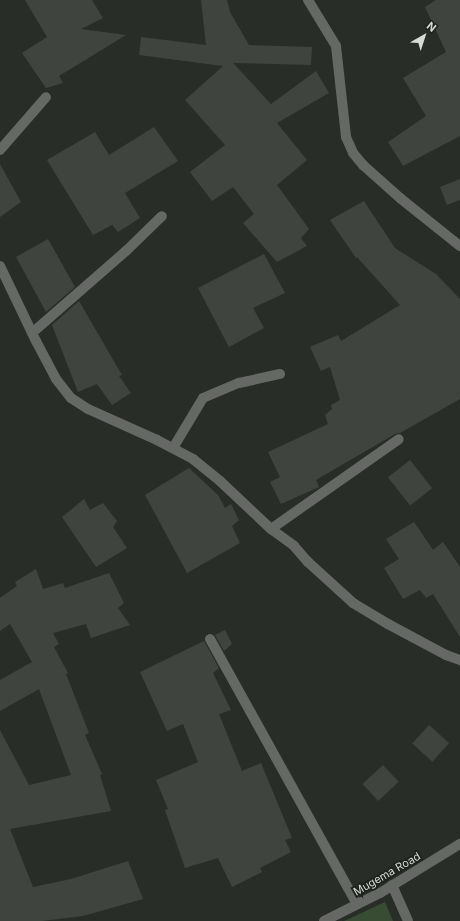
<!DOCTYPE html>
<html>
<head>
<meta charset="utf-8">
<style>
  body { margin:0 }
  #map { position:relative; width:460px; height:921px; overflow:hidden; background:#282e27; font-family:Inter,sans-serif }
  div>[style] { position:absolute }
  .green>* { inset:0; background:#384c34 }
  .building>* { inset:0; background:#3f453e; transform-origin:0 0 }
  .service>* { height:10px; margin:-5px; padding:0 5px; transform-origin:5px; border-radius:5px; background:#656865 }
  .minor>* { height:10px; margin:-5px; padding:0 5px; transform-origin:5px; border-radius:5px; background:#656865 }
  .tertiary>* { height:10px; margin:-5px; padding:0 5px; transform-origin:5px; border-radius:5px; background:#656865 }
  span { translate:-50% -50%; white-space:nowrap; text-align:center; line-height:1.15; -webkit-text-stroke:4px #1f241e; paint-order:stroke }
  .street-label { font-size:11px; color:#d8dbd7 }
  .north { position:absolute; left:404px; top:16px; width:40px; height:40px; -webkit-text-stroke:3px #1f241e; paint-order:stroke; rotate:39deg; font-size:11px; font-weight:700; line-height:16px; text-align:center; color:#d8dbd7 }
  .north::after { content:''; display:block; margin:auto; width:14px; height:18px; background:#d8dbd7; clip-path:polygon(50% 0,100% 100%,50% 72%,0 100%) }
</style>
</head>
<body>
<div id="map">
  <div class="green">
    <div style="clip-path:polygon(385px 902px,393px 921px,344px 921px)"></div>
  </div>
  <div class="building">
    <div style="clip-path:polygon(25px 0,92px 0,103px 18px,81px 29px,126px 35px,59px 76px,63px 83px,46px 88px,22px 53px,47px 37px)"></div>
    <div style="clip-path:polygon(201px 0,227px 0,230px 12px,249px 45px,312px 47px,311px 65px,233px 63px,271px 104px,316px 71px,329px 93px,277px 123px,307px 160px,277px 185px,309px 229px,301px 238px,307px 246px,277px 262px,243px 223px,254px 214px,233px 187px,212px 201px,190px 172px,225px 145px,185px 100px,223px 66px,139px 55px,141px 37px,206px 45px)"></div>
    <div style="clip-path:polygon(436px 0,460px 0,460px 136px,403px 166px,388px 142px,426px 116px,403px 78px,446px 52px,425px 7px)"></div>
    <div style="clip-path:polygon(154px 127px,178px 161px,125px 193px,140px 218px,118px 232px,112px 225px,93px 235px,47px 160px,95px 132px,109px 155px)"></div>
    <div style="clip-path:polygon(0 164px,21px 202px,0 217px)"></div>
    <div style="clip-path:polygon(460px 179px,460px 200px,447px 205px,440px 187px)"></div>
    <div style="clip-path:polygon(364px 201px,395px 248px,436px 274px,460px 299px,460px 399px,400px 433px,395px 434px,316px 480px,319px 487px,281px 504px,270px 482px,280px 477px,268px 452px,328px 424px,325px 415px,332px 409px,331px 405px,340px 400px,330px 367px,321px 371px,310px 347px,338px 335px,341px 341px,400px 305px,357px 257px,356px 258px,330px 220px)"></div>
    <div style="clip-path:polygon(48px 239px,75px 287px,46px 312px,16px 257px)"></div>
    <div style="clip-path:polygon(264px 254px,285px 293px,253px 308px,264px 328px,229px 347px,198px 288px)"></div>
    <div style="clip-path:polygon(79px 301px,122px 375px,119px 376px,131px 393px,112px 405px,97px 384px,78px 392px,52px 325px)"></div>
    <div style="left:410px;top:460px;width:36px;height:28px;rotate:52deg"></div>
    <div style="clip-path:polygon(189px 468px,218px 495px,225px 508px,231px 504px,239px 520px,232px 526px,240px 543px,187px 573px,145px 495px)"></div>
    <div style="clip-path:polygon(84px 499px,90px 510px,103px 503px,117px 521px,113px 527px,127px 548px,96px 567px,62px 517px)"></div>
    <div style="clip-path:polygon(414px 522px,433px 550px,443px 542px,460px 567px,460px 637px,433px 594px,426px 598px,420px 590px,403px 599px,384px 568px,399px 559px,386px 539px)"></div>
    <div style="clip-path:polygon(36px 569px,43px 589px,63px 583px,65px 588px,109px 573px,124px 603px,118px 608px,130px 625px,91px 638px,86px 624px,53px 633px,59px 644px,54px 647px,68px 673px,66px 674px,89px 733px,85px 735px,102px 774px,100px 775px,111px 811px,10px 829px,33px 887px,71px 879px,128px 861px,143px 899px,83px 916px,42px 921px,0 921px,0 730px,29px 785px,71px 775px,39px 689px,0 711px,0 680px,32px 662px,10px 624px,0 631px,0 598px,17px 586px,15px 582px)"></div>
    <div style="clip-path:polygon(225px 630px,232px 644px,224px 651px,215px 635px)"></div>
    <div style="clip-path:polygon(204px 641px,219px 668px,213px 673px,231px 710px,219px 714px,242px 771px,261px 763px,292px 838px,285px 840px,291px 852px,260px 868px,262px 872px,232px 887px,218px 858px,185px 868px,165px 810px,168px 809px,156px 780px,198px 762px,183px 724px,167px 731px,140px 672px)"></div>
    <div style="left:429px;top:725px;width:27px;height:25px;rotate:42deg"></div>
    <div style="left:383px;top:765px;width:23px;height:28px;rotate:47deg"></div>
  </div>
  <div class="service">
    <div style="left:392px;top:885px;width:39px;rotate:66deg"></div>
  </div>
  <div class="minor">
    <div style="left:308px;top:0;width:54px;rotate:58.7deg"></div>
    <div style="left:336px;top:46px;width:92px;rotate:83.7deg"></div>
    <div style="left:346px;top:137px;width:17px;rotate:66deg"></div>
    <div style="left:353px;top:153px;width:16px;rotate:50deg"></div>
    <div style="left:363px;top:165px;width:50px;rotate:41.7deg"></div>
    <div style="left:400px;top:198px;width:77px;rotate:38.7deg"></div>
    <div style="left:0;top:150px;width:70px;rotate:-49deg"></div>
    <div style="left:0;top:266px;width:83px;rotate:64.4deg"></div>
    <div style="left:36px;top:341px;width:43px;rotate:62.2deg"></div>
    <div style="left:56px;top:379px;width:24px;rotate:52deg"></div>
    <div style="left:71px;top:398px;width:20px;rotate:33deg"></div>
    <div style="left:88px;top:409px;width:76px;rotate:24.2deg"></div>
    <div style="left:157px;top:440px;width:41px;rotate:27.8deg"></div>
    <div style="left:193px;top:459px;width:35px;rotate:39deg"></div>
    <div style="left:220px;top:481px;width:70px;rotate:43.3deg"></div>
    <div style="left:271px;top:529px;width:29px;rotate:36deg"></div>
    <div style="left:294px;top:546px;width:21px;rotate:49deg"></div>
    <div style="left:308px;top:562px;width:61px;rotate:42.3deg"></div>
    <div style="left:353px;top:603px;width:41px;rotate:31deg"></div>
    <div style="left:388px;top:624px;width:66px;rotate:28.1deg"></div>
    <div style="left:446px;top:655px;width:15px;rotate:20deg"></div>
    <div style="left:32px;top:333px;width:125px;rotate:-41.1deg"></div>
    <div style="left:126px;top:251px;width:50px;rotate:-44.2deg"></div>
    <div style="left:173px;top:448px;width:58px;rotate:-59deg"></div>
    <div style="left:203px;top:398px;width:39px;rotate:-23deg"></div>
    <div style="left:239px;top:383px;width:42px;rotate:-12.4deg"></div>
    <div style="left:271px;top:529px;width:156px;rotate:-35.1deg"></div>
    <div style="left:210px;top:639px;width:303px;rotate:61deg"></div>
  </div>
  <div class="tertiary">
    <div style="left:324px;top:921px;width:63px;rotate:-26.6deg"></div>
    <div style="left:380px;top:893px;width:94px;rotate:-31.5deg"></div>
  </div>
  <div class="street-label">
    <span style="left:387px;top:874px;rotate:-30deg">Mugema Road</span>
  </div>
  <div class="north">N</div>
</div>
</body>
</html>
